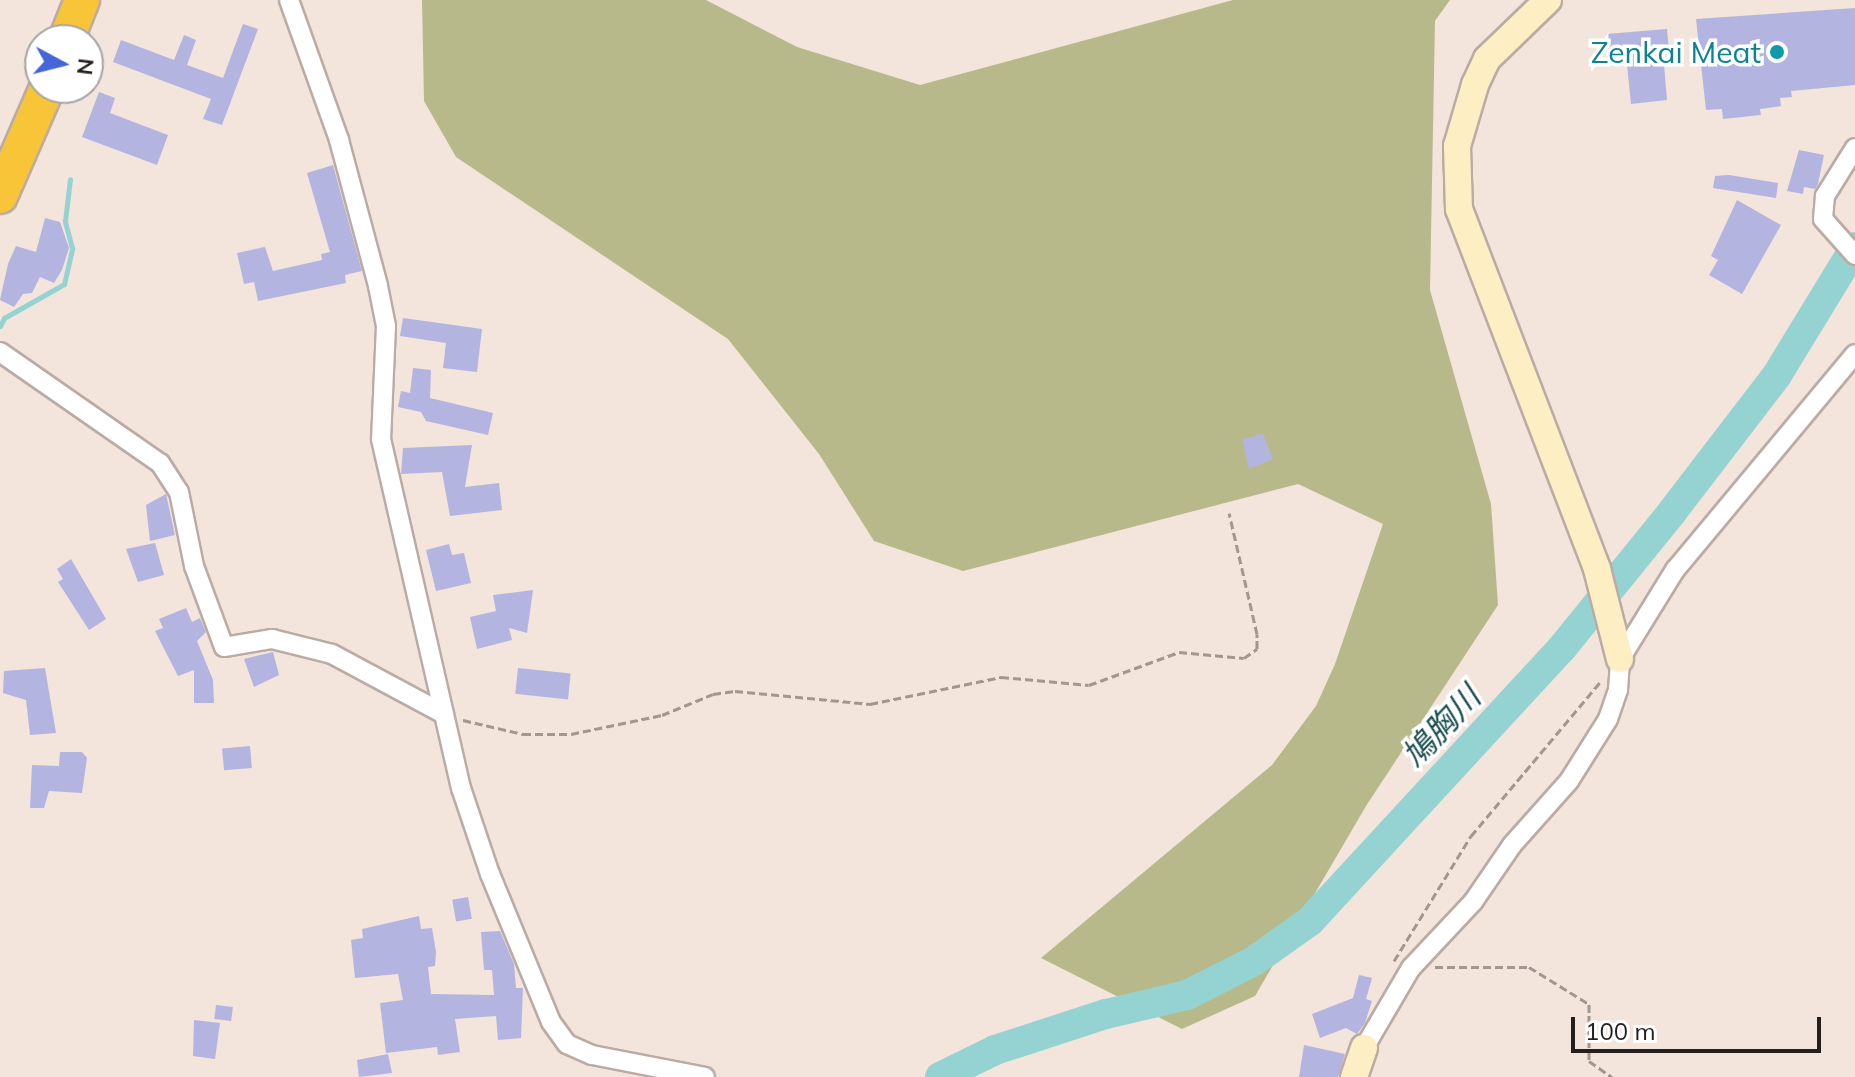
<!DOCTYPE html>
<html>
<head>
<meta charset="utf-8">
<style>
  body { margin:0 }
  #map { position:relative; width:1855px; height:1077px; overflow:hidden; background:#f3e4dc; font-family:Mulish,"Noto Sans JP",sans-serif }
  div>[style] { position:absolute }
  .forest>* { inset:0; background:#b7b98a }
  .stream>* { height:5px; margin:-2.5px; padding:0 2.5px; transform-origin:2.5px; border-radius:2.5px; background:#95d3d2 }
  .river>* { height:30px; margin:-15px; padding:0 15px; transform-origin:15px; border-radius:15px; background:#95d3d2 }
  .building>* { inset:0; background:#b4b4e0; transform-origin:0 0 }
  .path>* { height:3px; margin-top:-1.5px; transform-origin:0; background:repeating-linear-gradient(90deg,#a19690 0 8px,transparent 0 12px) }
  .roads { filter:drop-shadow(2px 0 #baaca5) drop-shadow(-2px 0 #baaca5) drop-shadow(0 2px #baaca5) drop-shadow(0 -2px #baaca5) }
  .street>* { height:18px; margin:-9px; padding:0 9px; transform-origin:9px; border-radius:9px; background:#fff }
  .secondary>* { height:26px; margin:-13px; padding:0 13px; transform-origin:13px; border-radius:13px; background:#fdeec3 }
  .highway>* { height:34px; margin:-17px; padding:0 17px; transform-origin:17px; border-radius:17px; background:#f7c537 }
  .dots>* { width:22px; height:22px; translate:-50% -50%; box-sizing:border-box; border:4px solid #fff; border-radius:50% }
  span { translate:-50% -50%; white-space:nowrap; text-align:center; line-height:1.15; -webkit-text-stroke:7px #fff; paint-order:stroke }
  .culture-label { font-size:30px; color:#0d838f }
  .right { translate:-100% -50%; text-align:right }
  .water-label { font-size:32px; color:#194f50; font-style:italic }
  .north { position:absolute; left:24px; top:24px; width:80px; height:80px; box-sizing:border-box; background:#fff; border:2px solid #a7a5a4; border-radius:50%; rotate:97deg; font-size:22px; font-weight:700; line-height:32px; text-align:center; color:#241f1c }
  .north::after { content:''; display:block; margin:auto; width:28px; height:36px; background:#4566d9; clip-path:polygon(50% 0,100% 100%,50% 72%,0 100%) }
  .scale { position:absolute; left:1571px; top:1017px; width:250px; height:36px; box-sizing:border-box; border:4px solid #241f1c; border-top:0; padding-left:10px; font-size:24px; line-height:28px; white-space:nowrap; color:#241f1c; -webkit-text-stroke:6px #fff; paint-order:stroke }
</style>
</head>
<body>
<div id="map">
  <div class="forest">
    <div style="clip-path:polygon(422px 0,706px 0,797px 47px,920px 85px,1233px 0,1450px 0,1435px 21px,1430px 290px,1491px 504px,1498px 605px,1366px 806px,1255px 996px,1182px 1029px,1041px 958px,1272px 765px,1316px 706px,1335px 664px,1383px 524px,1298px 484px,963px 571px,874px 541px,819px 454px,728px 339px,456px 157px,424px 101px)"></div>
  </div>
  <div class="stream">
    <div style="left:0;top:326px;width:9px;rotate:-63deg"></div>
    <div style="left:4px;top:318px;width:69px;rotate:-29.5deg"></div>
    <div style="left:64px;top:284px;width:37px;rotate:-77deg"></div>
    <div style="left:72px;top:248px;width:28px;rotate:-105deg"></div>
    <div style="left:65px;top:221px;width:42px;rotate:-83.2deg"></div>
  </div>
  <div class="river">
    <div style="left:940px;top:1077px;width:61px;rotate:-26.1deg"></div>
    <div style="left:995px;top:1050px;width:117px;rotate:-18deg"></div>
    <div style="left:1106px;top:1014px;width:83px;rotate:-13.2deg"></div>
    <div style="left:1187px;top:995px;width:75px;rotate:-26.9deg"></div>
    <div style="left:1254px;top:961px;width:69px;rotate:-35.5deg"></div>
    <div style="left:1310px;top:921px;width:372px;rotate:-47.3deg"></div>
    <div style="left:1562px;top:648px;width:175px;rotate:-51deg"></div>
    <div style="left:1672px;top:512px;width:173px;rotate:-52.5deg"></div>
    <div style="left:1777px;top:375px;width:150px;rotate:-58.6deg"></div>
  </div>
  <div class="building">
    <div style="clip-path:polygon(1855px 8px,1855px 85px,1791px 91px,1792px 97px,1780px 98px,1781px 106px,1760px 109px,1761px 115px,1723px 119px,1722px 109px,1706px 110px,1696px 19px)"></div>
    <div style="clip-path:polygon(243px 24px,258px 29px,222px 125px,203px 119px,211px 99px,113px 62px,121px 40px,174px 60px,184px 35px,196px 40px,187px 65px,223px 78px)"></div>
    <div style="clip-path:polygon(1667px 29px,1669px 51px,1663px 52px,1667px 100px,1631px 104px,1626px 54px,1607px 55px,1606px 34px)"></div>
    <div style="clip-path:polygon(99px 92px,115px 98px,110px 113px,168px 135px,157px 165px,82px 137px)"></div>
    <div style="clip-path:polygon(1799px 150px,1824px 155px,1818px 184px,1815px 189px,1804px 187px,1803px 194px,1787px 191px)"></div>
    <div style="clip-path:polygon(333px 165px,362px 271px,345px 275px,346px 283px,258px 301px,254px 282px,244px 284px,237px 253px,265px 247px,273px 271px,322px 260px,321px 254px,330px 252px,307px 173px)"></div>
    <div style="clip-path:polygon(1729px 175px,1778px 183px,1776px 198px,1713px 188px,1715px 176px)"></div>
    <div style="clip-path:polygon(1737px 200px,1781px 225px,1742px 294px,1709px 275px,1718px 260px,1711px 256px)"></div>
    <div style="clip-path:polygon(45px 218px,60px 222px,69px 248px,62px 270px,54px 283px,40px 277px,32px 293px,23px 294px,14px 307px,0 300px,8px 264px,16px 246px,36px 252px)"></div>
    <div style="clip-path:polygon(403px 318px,482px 329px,477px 372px,443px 368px,446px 343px,400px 336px)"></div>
    <div style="clip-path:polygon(413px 368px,431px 370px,430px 398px,493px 413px,488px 435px,426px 421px,421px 412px,398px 407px,401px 391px,410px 393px)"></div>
    <div style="clip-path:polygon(1263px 434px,1273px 459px,1249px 469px,1242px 439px)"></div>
    <div style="clip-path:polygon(472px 445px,465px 487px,499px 483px,502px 510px,450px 516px,442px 472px,401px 474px,403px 448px)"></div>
    <div style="clip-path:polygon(166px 494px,175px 535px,150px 541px,146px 505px)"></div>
    <div style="clip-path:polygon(155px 543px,164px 575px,138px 582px,126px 549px)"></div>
    <div style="clip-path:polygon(449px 544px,452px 555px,464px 553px,471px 583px,436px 591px,426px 550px)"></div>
    <div style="clip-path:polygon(71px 559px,106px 619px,89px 630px,58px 582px,63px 579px,57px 569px)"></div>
    <div style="clip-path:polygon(533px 590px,527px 633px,509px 628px,512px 640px,477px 649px,470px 617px,496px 611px,493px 595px)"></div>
    <div style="clip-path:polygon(186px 608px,192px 622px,200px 618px,206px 632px,197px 641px,213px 680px,214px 703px,194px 703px,194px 670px,178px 676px,155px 631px,163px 628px,159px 619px)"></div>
    <div style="clip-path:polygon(273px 652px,279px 675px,254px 687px,244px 659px)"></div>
    <div style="clip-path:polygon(45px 668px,56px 733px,30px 735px,26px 700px,3px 693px,4px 671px)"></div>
    <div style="left:518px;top:668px;width:53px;height:26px;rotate:6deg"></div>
    <div style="left:250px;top:746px;width:22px;height:28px;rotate:85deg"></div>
    <div style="clip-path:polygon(60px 752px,82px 752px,87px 758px,82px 793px,49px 791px,44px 808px,30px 808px,32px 765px,59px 766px)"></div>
    <div style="left:468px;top:897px;width:22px;height:16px;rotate:80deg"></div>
    <div style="clip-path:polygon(419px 916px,421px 929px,432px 928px,436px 952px,435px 966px,428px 967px,431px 994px,494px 995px,492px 970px,484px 970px,481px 932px,500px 931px,514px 964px,516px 988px,523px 988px,521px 1038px,498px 1040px,496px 1016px,455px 1019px,460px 1052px,438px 1055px,437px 1047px,386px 1053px,380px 1003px,403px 1000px,398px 974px,355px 978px,351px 940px,363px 938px,362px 929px)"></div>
    <div style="clip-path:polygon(1359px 975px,1372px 978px,1366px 999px,1372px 1001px,1365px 1023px,1357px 1034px,1346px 1028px,1320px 1038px,1312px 1014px,1353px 998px)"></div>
    <div style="left:216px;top:1005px;width:17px;height:14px;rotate:7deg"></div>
    <div style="clip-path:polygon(194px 1020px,220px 1023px,215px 1059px,193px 1056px)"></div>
    <div style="clip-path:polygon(1304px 1045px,1345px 1054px,1338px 1077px,1299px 1077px)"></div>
    <div style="clip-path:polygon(388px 1054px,392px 1073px,359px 1077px,357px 1060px)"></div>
  </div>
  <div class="path">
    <div style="left:463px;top:720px;width:62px;rotate:13.1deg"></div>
    <div style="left:523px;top:734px;width:48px"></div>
    <div style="left:571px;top:734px;width:93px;rotate:-11.8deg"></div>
    <div style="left:662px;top:715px;width:55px;rotate:-22.4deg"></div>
    <div style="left:713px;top:694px;width:22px;rotate:-8deg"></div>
    <div style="left:735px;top:691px;width:136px;rotate:5.5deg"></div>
    <div style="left:870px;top:704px;width:134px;rotate:-11.6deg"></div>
    <div style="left:1001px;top:677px;width:88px;rotate:5.2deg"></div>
    <div style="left:1089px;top:685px;width:96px;rotate:-20.1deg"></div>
    <div style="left:1179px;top:652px;width:65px;rotate:5.3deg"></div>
    <div style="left:1244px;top:658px;width:16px;rotate:-35deg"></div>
    <div style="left:1257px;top:649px;width:15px;rotate:-90deg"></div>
    <div style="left:1257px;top:634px;width:124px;rotate:-103deg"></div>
    <div style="left:1394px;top:961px;width:147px;rotate:-58.4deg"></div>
    <div style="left:1471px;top:836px;width:201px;rotate:-50deg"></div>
    <div style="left:1435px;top:967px;width:94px"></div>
    <div style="left:1529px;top:967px;width:70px;rotate:31.7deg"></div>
    <div style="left:1589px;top:1004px;width:57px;rotate:90deg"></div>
    <div style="left:1589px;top:1061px;width:28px;rotate:35deg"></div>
  </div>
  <div class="roads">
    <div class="street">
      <div style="left:289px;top:0;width:149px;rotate:70.3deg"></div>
      <div style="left:339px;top:140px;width:151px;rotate:75deg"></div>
      <div style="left:378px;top:286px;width:41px;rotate:78.7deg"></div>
      <div style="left:386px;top:326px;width:113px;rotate:92.5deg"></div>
      <div style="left:381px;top:439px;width:358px;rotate:77.1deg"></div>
      <div style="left:461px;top:788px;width:91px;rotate:71.4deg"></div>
      <div style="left:490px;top:874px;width:160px;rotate:67.6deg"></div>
      <div style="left:551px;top:1022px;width:27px;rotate:54deg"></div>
      <div style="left:567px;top:1044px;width:27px;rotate:24deg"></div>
      <div style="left:592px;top:1055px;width:115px;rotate:11deg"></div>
      <div style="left:1855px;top:148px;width:57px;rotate:122deg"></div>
      <div style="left:1825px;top:196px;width:23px;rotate:95deg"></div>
      <div style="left:1823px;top:219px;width:48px;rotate:48.4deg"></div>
      <div style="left:0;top:352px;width:195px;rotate:34.8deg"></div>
      <div style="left:160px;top:463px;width:35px;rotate:57deg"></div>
      <div style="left:179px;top:492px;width:76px;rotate:78.5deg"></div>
      <div style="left:194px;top:566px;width:86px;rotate:69.7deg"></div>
      <div style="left:224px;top:647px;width:49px;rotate:-9.5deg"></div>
      <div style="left:272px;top:639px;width:62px;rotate:14deg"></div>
      <div style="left:332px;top:654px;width:127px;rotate:28.2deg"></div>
      <div style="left:1364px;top:1048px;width:93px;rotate:-59.6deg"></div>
      <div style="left:1411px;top:968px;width:91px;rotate:-46.8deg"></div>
      <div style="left:1473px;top:902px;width:69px;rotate:-55.6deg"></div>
      <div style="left:1512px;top:845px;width:86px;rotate:-48.3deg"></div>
      <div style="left:1569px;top:781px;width:73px;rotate:-57.8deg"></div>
      <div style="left:1608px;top:719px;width:31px;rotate:-71deg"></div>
      <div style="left:1618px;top:690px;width:31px;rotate:-86deg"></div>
      <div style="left:1620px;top:659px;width:105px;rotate:-58.3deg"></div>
      <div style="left:1675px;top:570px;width:281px;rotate:-50.2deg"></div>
    </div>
    <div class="secondary">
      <div style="left:1548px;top:0;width:85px;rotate:136deg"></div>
      <div style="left:1487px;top:59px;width:29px;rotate:115deg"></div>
      <div style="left:1475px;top:85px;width:64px;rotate:106.4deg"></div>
      <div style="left:1457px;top:146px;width:63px;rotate:88.2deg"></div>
      <div style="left:1459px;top:209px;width:386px;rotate:69deg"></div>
      <div style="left:1597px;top:569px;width:93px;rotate:75.7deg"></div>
      <div style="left:1354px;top:1077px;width:31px;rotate:-71deg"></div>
    </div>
    <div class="highway">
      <div style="left:66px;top:40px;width:43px;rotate:-68.2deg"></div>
      <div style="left:0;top:196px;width:118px;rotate:-66.5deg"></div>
    </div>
  </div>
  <div class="dots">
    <div style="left:1777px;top:52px;background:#0f9aa8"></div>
  </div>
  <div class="culture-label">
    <span class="right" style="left:1761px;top:52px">Zenkai Meat</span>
  </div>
  <div class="water-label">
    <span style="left:1441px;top:726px;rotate:-47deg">鳩胸川</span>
  </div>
  <div class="north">N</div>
  <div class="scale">100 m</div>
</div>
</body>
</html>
